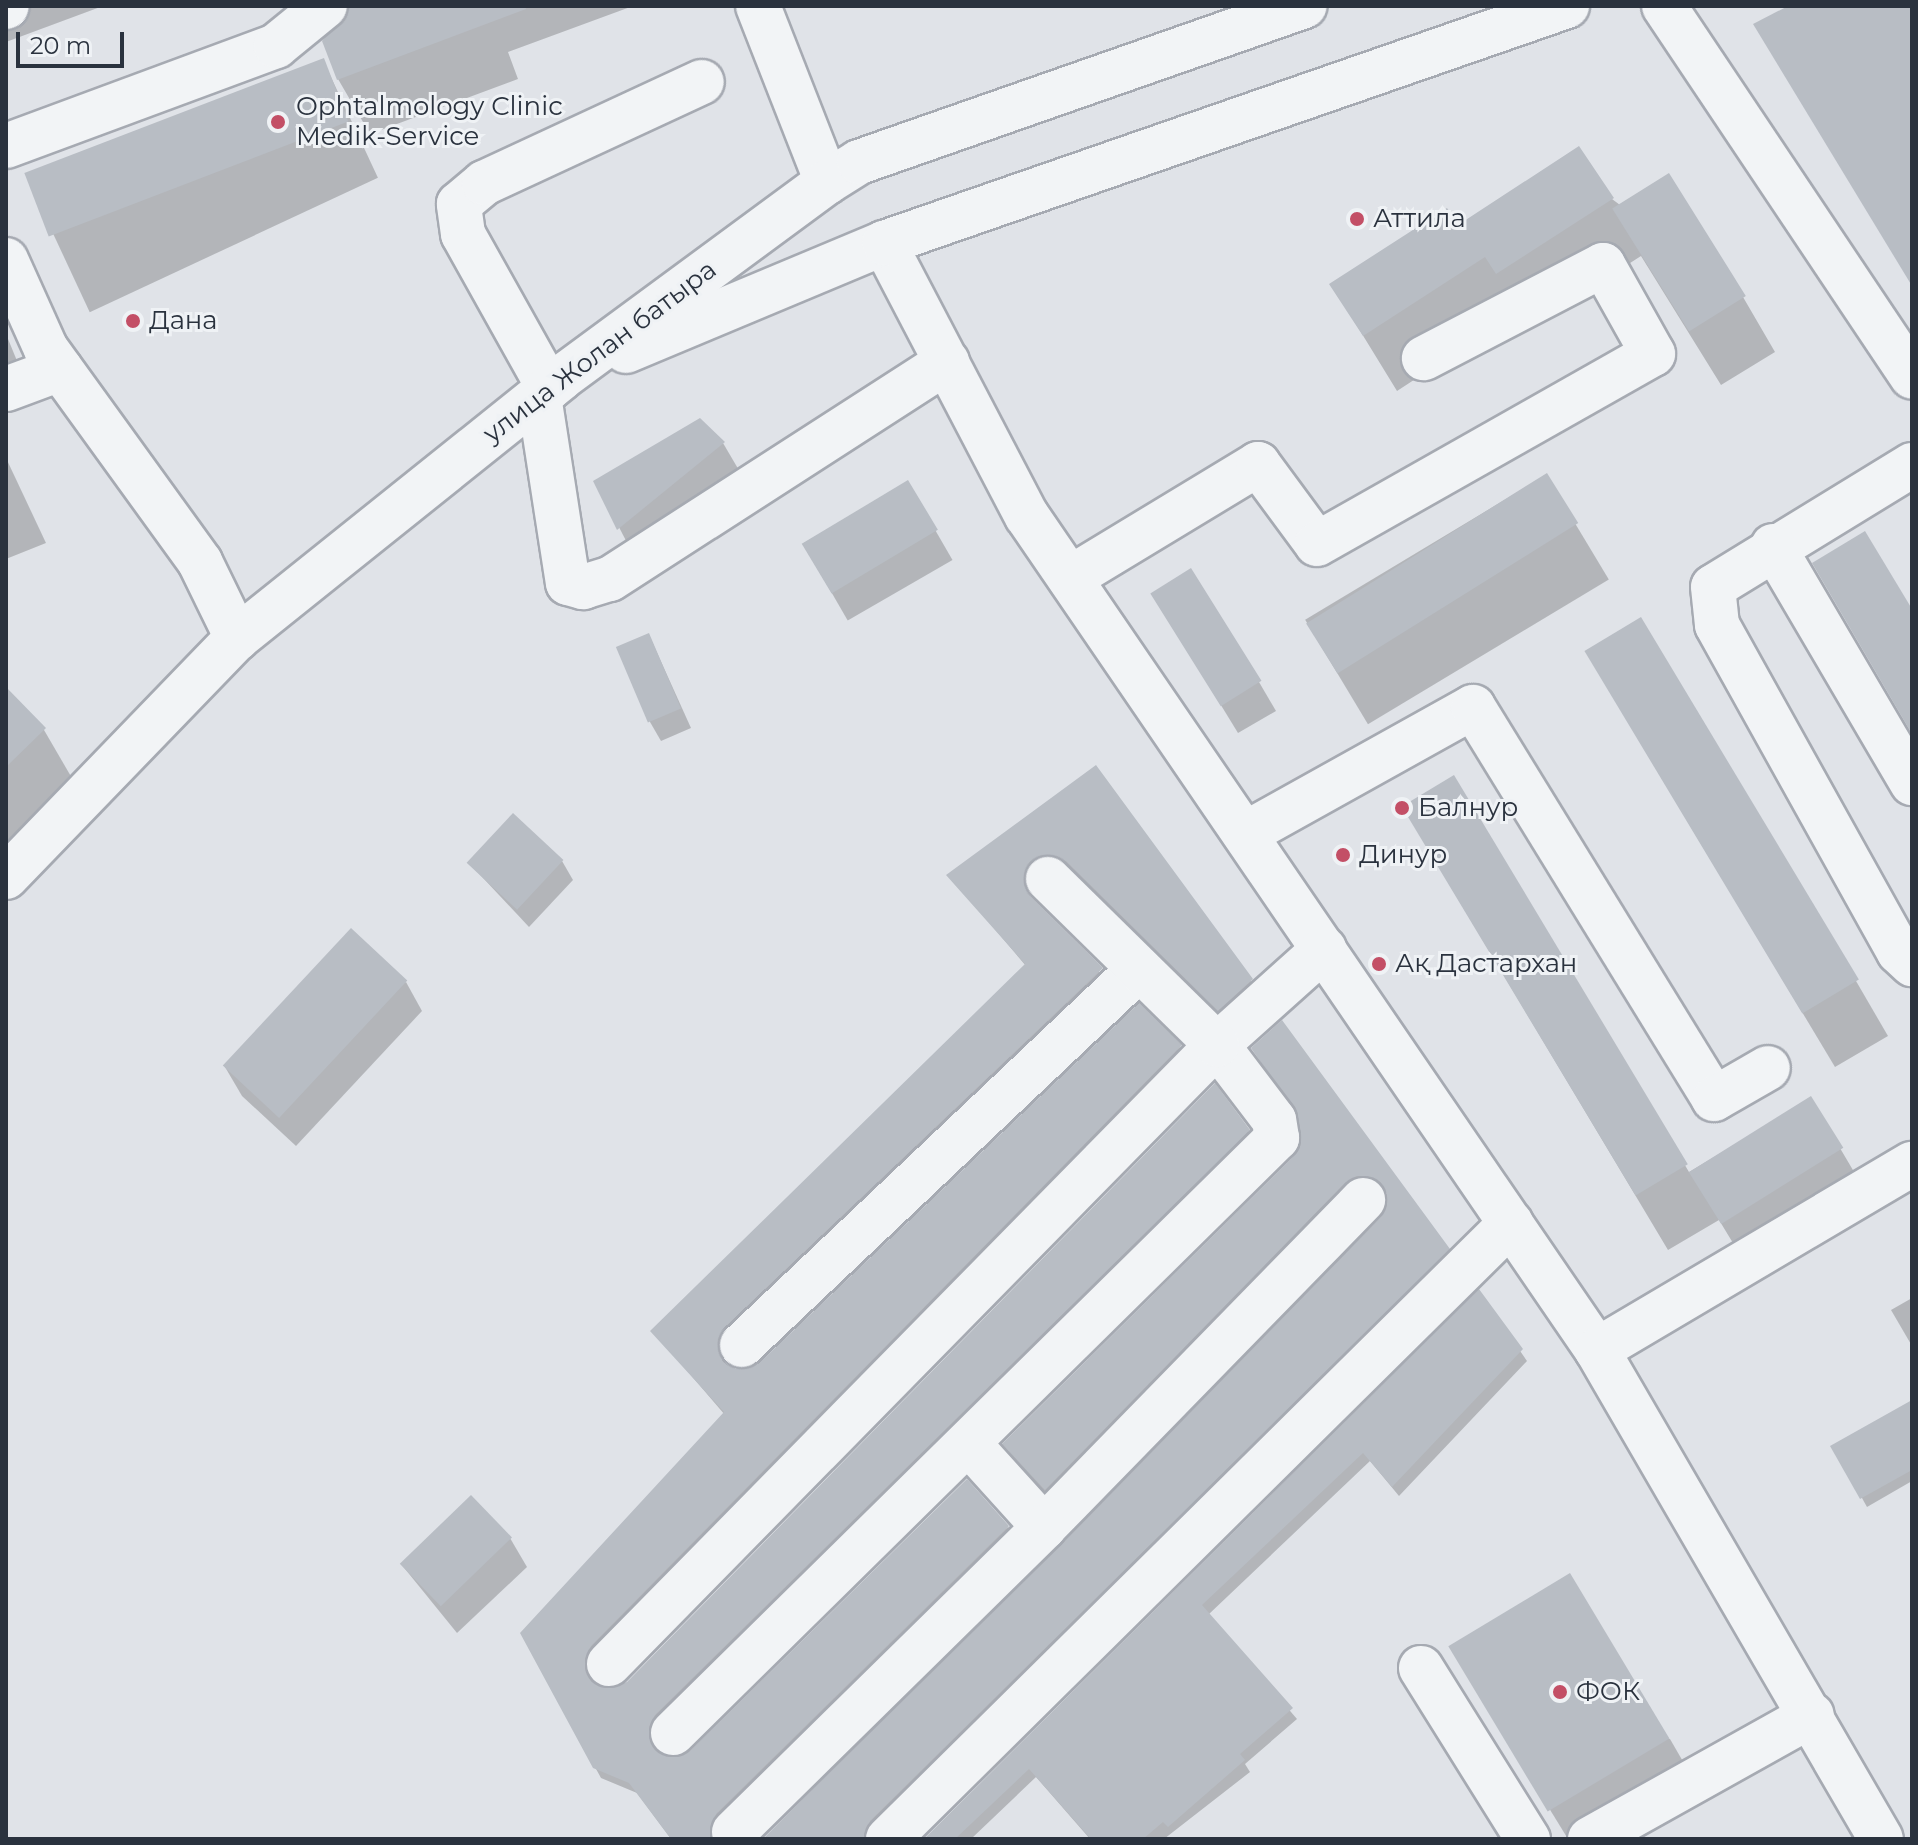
<!DOCTYPE html>
<html>
<head>
<meta charset="utf-8">
<style>
  body { margin:0 }
  #map { position:relative; width:1918px; height:1845px; overflow:hidden; background:#e0e3e8; font-family:Montserrat,sans-serif }
  div>[style] { position:absolute }
  .shadow>* { inset:0; background:#0003; transform-origin:0 0 }
  .building>* { inset:0; background:#b8bdc4; transform-origin:0 0 }
  .roads { filter:drop-shadow(2px 0 #a6aab2) drop-shadow(-2px 0 #a6aab2) drop-shadow(0 2px #a6aab2) drop-shadow(0 -2px #a6aab2) }
  .minor>* { height:44px; margin:-22px; padding:0 22px; transform-origin:22px; border-radius:22px; background:#f2f4f6 }
  .dots>* { width:22px; height:22px; translate:-50% -50%; box-sizing:border-box; border:4px solid #eff2f5; border-radius:50% }
  span { translate:-50% -50%; white-space:nowrap; text-align:center; line-height:1.15; -webkit-text-stroke:6px #eff2f5; paint-order:stroke }
  .poi-label { font-size:26px; color:#2a323e }
  .left { translate:0 -50%; text-align:left }
  .street-label { font-size:26px; color:#2a323e }
  .frame { position:absolute; inset:0; border:8px solid #2a323e; pointer-events:none }
  .scale { position:absolute; left:16px; top:32px; width:108px; height:36px; box-sizing:border-box; border:4px solid #2a323e; border-top:0; padding-left:10px; font-size:24px; line-height:28px; white-space:nowrap; color:#2a323e; -webkit-text-stroke:6px #eff2f5; paint-order:stroke }
</style>
</head>
<body>
<div id="map">
  <div class="shadow">
    <div style="clip-path:polygon(6px 6px,103px 6px,6px 42px)"></div>
    <div style="clip-path:polygon(354px 6px,633px 6px,508px 52px,518px 79px,370px 134px,338px 79px)"></div>
    <div style="left:323px;top:60px;width:130px;height:318px;rotate:65deg"></div>
    <div style="clip-path:polygon(1612px 199px,1743px 297px,1775px 352px,1721px 385px,1641px 256px,1529px 328px,1518px 312px,1397px 391px,1332px 285px,1457px 227px)"></div>
    <div style="clip-path:polygon(6px 334px,24px 378px,6px 386px)"></div>
    <div style="clip-path:polygon(723px 443px,740px 472px,635px 558px,595px 481px)"></div>
    <div style="clip-path:polygon(6px 458px,46px 543px,6px 559px)"></div>
    <div style="left:1546px;top:475px;width:122px;height:281px;rotate:59deg"></div>
    <div style="left:908px;top:483px;width:89px;height:121px;rotate:60deg"></div>
    <div style="clip-path:polygon(1170px 622px,1259px 682px,1276px 711px,1238px 733px)"></div>
    <div style="clip-path:polygon(649px 635px,691px 728px,661px 741px,650px 722px)"></div>
    <div style="clip-path:polygon(6px 703px,44px 730px,76px 785px,6px 852px)"></div>
    <div style="clip-path:polygon(1619px 707px,1856px 981px,1888px 1036px,1835px 1067px)"></div>
    <div style="clip-path:polygon(1096px 767px,1257px 990px,1225px 1020px,1073px 871px,1048px 864px,1035px 872px,1029px 898px,1107px 980px,722px 1350px,726px 1366px,735px 1371px,760px 1365px,1180px 1047px,1186px 1057px,596px 1657px,590px 1678px,601px 1690px,628px 1683px,1248px 1131px,1254px 1141px,660px 1726px,655px 1753px,679px 1759px,1008px 1527px,1014px 1537px,717px 1839px,671px 1839px,637px 1793px,601px 1778px,522px 1634px,725px 1415px,653px 1331px,1026px 966px,949px 875px)"></div>
    <div style="clip-path:polygon(1453px 777px,1689px 1172px,1811px 1099px,1873px 1204px,1753px 1276px,1719px 1220px,1668px 1250px,1436px 862px)"></div>
    <div style="clip-path:polygon(562px 861px,573px 880px,529px 927px,469px 863px)"></div>
    <div style="clip-path:polygon(406px 982px,422px 1011px,296px 1146px,242px 1096px,225px 1067px)"></div>
    <div style="clip-path:polygon(1259px 1059px,1448px 1250px,1454px 1260px,873px 1839px,765px 1839px,1383px 1218px,1388px 1191px,1363px 1185px,1051px 1499px,1011px 1454px,1005px 1444px,1297px 1156px,1300px 1117px)"></div>
    <div style="clip-path:polygon(1479px 1292px,1527px 1361px,1399px 1496px,1370px 1461px,1208px 1615px,1297px 1719px,1245px 1764px,1250px 1772px,1164px 1839px,1090px 1839px,1036px 1777px,971px 1839px,926px 1839px)"></div>
    <div style="clip-path:polygon(1912px 1298px,1912px 1346px,1891px 1310px)"></div>
    <div style="clip-path:polygon(1912px 1402px,1912px 1481px,1867px 1507px,1833px 1446px)"></div>
    <div style="clip-path:polygon(510px 1538px,527px 1567px,457px 1633px,401px 1564px)"></div>
    <div style="clip-path:polygon(1474px 1686px,1670px 1739px,1692px 1777px,1590px 1839px,1568px 1839px)"></div>
  </div>
  <div class="building">
    <div style="clip-path:polygon(349px 6px,525px 6px,526px 9px,337px 80px,322px 41px)"></div>
    <div style="clip-path:polygon(1788px 6px,1912px 6px,1912px 286px,1753px 24px)"></div>
    <div style="left:324px;top:58px;width:68px;height:321px;rotate:69deg"></div>
    <div style="clip-path:polygon(1579px 146px,1614px 198px,1496px 274px,1485px 257px,1363px 336px,1329px 284px,1447px 208px,1458px 225px)"></div>
    <div style="left:1669px;top:173px;width:145px;height:67px;rotate:58deg"></div>
    <div style="clip-path:polygon(700px 418px,725px 442px,617px 530px,593px 481px)"></div>
    <div style="left:1547px;top:473px;width:59px;height:284px;rotate:58deg"></div>
    <div style="left:908px;top:480px;width:58px;height:124px;rotate:59deg"></div>
    <div style="clip-path:polygon(1865px 531px,1912px 609px,1912px 734px,1812px 563px)"></div>
    <div style="left:1191px;top:568px;width:133px;height:48px;rotate:58deg"></div>
    <div style="left:1641px;top:617px;width:423px;height:66px;rotate:59deg"></div>
    <div style="left:649px;top:633px;width:82px;height:36px;rotate:67deg"></div>
    <div style="clip-path:polygon(6px 687px,46px 728px,6px 767px)"></div>
    <div style="clip-path:polygon(1096px 765px,1253px 979px,1218px 1011px,1066px 861px,1042px 855px,1030px 862px,1024px 885px,1030px 896px,1103px 968px,725px 1327px,718px 1339px,723px 1362px,736px 1369px,759px 1363px,1139px 1003px,1182px 1045px,591px 1646px,585px 1659px,591px 1681px,604px 1688px,627px 1682px,1215px 1083px,1250px 1130px,655px 1715px,649px 1727px,655px 1750px,667px 1757px,690px 1751px,967px 1479px,1009px 1526px,716px 1814px,710px 1839px,671px 1839px,629px 1783px,593px 1768px,520px 1633px,724px 1412px,650px 1331px,1025px 964px,946px 875px)"></div>
    <div style="left:1454px;top:775px;width:454px;height:61px;rotate:59deg"></div>
    <div style="left:513px;top:813px;width:69px;height:68px;rotate:43deg"></div>
    <div style="left:351px;top:928px;width:77px;height:188px;rotate:43deg"></div>
    <div style="clip-path:polygon(1282px 1020px,1450px 1249px,870px 1821px,864px 1839px,763px 1839px,1381px 1217px,1387px 1194px,1380px 1182px,1357px 1176px,1345px 1183px,1045px 1490px,1002px 1444px,1295px 1155px,1298px 1115px,1251px 1048px)"></div>
    <div style="left:1811px;top:1096px;width:61px;height:144px;rotate:58deg"></div>
    <div style="clip-path:polygon(1479px 1289px,1523px 1349px,1392px 1487px,1363px 1453px,1202px 1605px,1293px 1708px,1240px 1754px,1245px 1760px,1168px 1827px,1163px 1822px,1143px 1839px,1091px 1839px,1029px 1769px,955px 1839px,924px 1839px)"></div>
    <div style="clip-path:polygon(1912px 1400px,1912px 1470px,1860px 1499px,1830px 1446px)"></div>
    <div style="left:471px;top:1495px;width:59px;height:99px;rotate:46deg"></div>
    <div style="left:1570px;top:1573px;width:193px;height:142px;rotate:59deg"></div>
  </div>
  <div class="roads">
    <div class="minor">
      <div style="left:758px;top:6px;width:189px;rotate:68.6deg"></div>
      <div style="left:1664px;top:6px;width:446px;rotate:56.2deg"></div>
      <div style="left:6px;top:7px;width:1px;rotate:-45deg"></div>
      <div style="left:6px;top:146px;width:288px;rotate:-20.3deg"></div>
      <div style="left:276px;top:46px;width:63px;rotate:-39.2deg"></div>
      <div style="left:884px;top:243px;width:308px;rotate:62.4deg"></div>
      <div style="left:1027px;top:516px;width:1010px;rotate:55.65deg"></div>
      <div style="left:1597px;top:1350px;width:565px;rotate:59.85deg"></div>
      <div style="left:6px;top:260px;width:98px;rotate:65.8deg"></div>
      <div style="left:46px;top:349px;width:263px;rotate:54.1deg"></div>
      <div style="left:200px;top:562px;width:85px;rotate:64deg"></div>
      <div style="left:626px;top:351px;width:280px;rotate:-22.7deg"></div>
      <div style="left:884px;top:243px;width:723px;rotate:-19.14deg"></div>
      <div style="left:549px;top:388px;width:176px;rotate:-119.2deg"></div>
      <div style="left:463px;top:234px;width:30px;rotate:-98deg"></div>
      <div style="left:459px;top:204px;width:33px;rotate:-40deg"></div>
      <div style="left:484px;top:183px;width:240px;rotate:-24.9deg"></div>
      <div style="left:6px;top:389px;width:58px;rotate:-20.3deg"></div>
      <div style="left:539px;top:396px;width:189px;rotate:81.2deg"></div>
      <div style="left:568px;top:583px;width:16px;rotate:15deg"></div>
      <div style="left:583px;top:587px;width:28px;rotate:-17deg"></div>
      <div style="left:610px;top:579px;width:401px;rotate:-32.8deg"></div>
      <div style="left:1912px;top:465px;width:233px;rotate:148.5deg"></div>
      <div style="left:1713px;top:587px;width:38px;rotate:84deg"></div>
      <div style="left:1717px;top:625px;width:374px;rotate:60.9deg"></div>
      <div style="left:1899px;top:952px;width:18px;rotate:43deg"></div>
      <div style="left:1773px;top:546px;width:275px;rotate:59.6deg"></div>
      <div style="left:1070px;top:578px;width:220px;rotate:-31.2deg"></div>
      <div style="left:1258px;top:464px;width:99px;rotate:53.6deg"></div>
      <div style="left:1317px;top:544px;width:386px;rotate:-29.5deg"></div>
      <div style="left:1653px;top:354px;width:102px;rotate:-119.3deg"></div>
      <div style="left:1603px;top:265px;width:202px;rotate:152.5deg"></div>
      <div style="left:1245px;top:834px;width:261px;rotate:-29.1deg"></div>
      <div style="left:1473px;top:707px;width:460px;rotate:58.4deg"></div>
      <div style="left:1714px;top:1099px;width:62px;rotate:-29.9deg"></div>
      <div style="left:6px;top:877px;width:332px;rotate:-46deg"></div>
      <div style="left:237px;top:638px;width:415px;rotate:-38.7deg"></div>
      <div style="left:561px;top:378px;width:330px;rotate:-36.4deg"></div>
      <div style="left:827px;top:182px;width:38px;rotate:-32deg"></div>
      <div style="left:859px;top:162px;width:472px;rotate:-19.3deg"></div>
      <div style="left:742px;top:1345px;width:547px;rotate:-43.44deg"></div>
      <div style="left:1597px;top:1350px;width:366px;rotate:-30.6deg"></div>
      <div style="left:969px;top:1444px;width:112px;rotate:47.9deg"></div>
      <div style="left:1044px;top:1527px;width:457px;rotate:-45.7deg"></div>
      <div style="left:609px;top:1664px;width:868px;rotate:-45.51deg"></div>
      <div style="left:1217px;top:1045px;width:144px;rotate:-41.9deg"></div>
      <div style="left:1421px;top:1668px;width:202px;rotate:58deg"></div>
      <div style="left:673px;top:1733px;width:848px;rotate:-44.57deg"></div>
      <div style="left:1277px;top:1138px;width:18px;rotate:-99deg"></div>
      <div style="left:1274px;top:1120px;width:94px;rotate:-127.2deg"></div>
      <div style="left:1217px;top:1045px;width:237px;rotate:-135.5deg"></div>
      <div style="left:734px;top:1832px;width:435px;rotate:-44.5deg"></div>
      <div style="left:888px;top:1839px;width:876px;rotate:-44.68deg"></div>
      <div style="left:1590px;top:1839px;width:254px;rotate:-29.2deg"></div>
    </div>
  </div>
  <div class="dots">
    <div style="left:278px;top:122px;background:#c34f66"></div>
    <div style="left:1357px;top:219px;background:#c34f66"></div>
    <div style="left:133px;top:321px;background:#c34f66"></div>
    <div style="left:1402px;top:808px;background:#c34f66"></div>
    <div style="left:1343px;top:855px;background:#c34f66"></div>
    <div style="left:1379px;top:964px;background:#c34f66"></div>
    <div style="left:1560px;top:1692px;background:#c34f66"></div>
  </div>
  <div class="poi-label">
    <span class="left" style="left:296px;top:122px">Ophtalmology Clinic<br>Medik-Service</span>
    <span class="left" style="left:1373px;top:219px">Аттила</span>
    <span class="left" style="left:149px;top:321px">Дана</span>
    <span class="left" style="left:1418px;top:808px">Балнур</span>
    <span class="left" style="left:1359px;top:855px">Динур</span>
    <span class="left" style="left:1395px;top:964px">Ақ Дастархан</span>
    <span class="left" style="left:1576px;top:1692px">ФОК</span>
  </div>
  <div class="street-label">
    <span style="left:600px;top:352px;rotate:-37deg">улица Жолан батыра</span>
  </div>
  <div class="frame"></div>
  <div class="scale">20 m</div>
</div>
</body>
</html>
